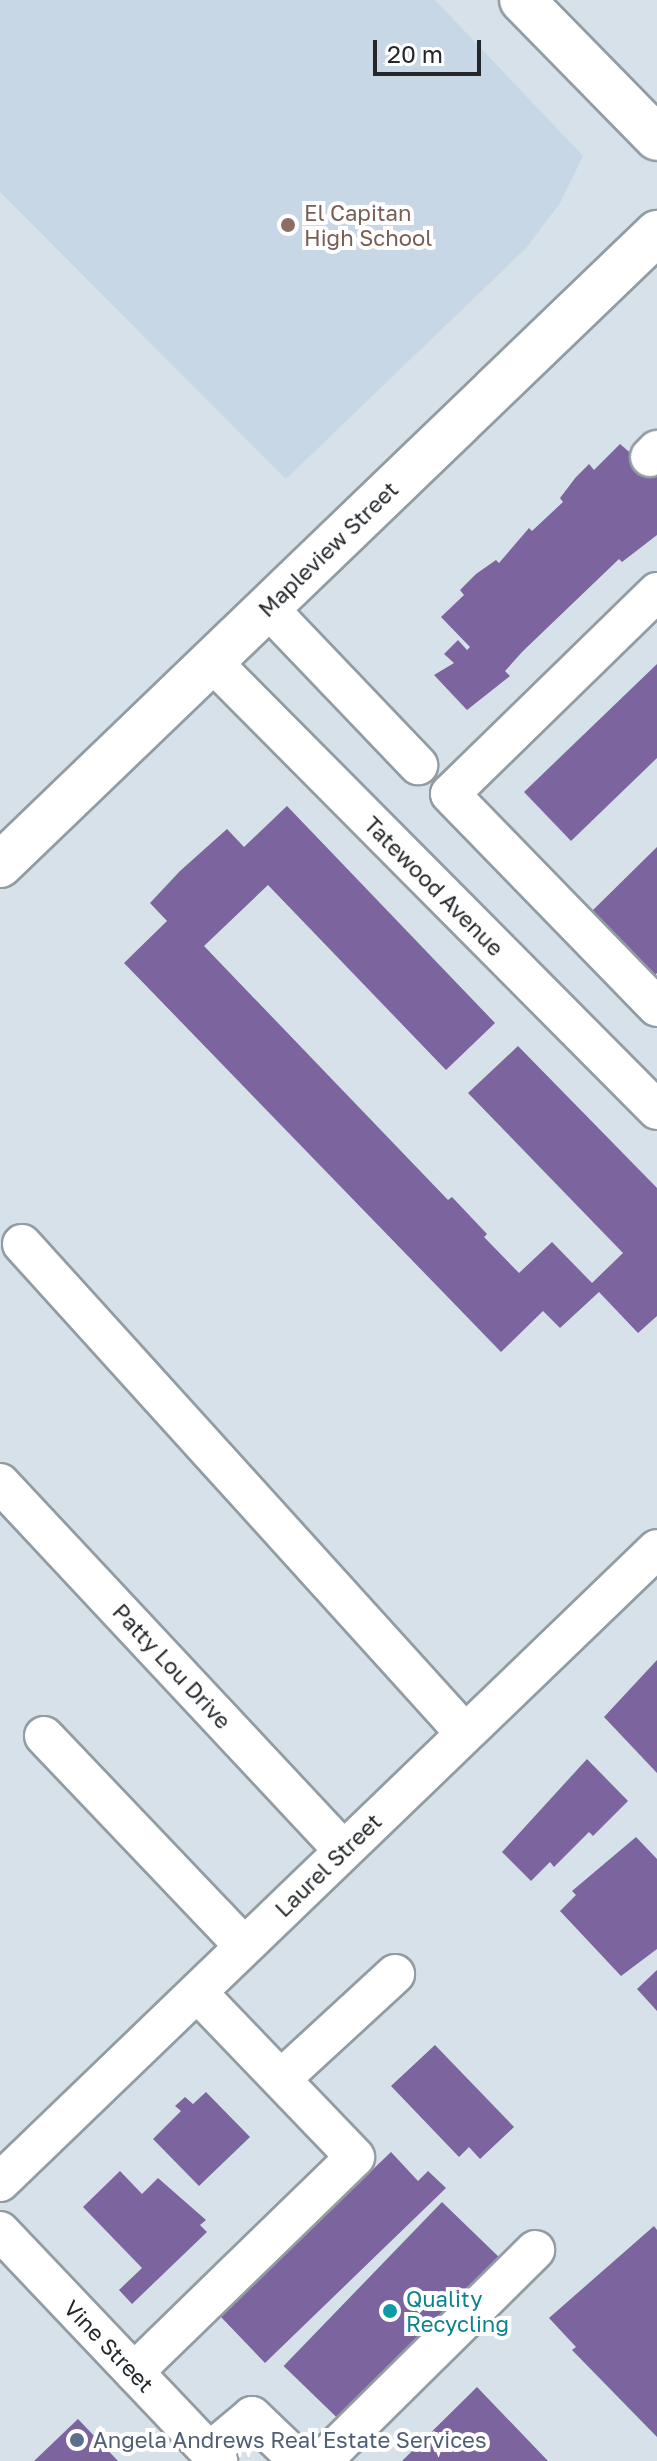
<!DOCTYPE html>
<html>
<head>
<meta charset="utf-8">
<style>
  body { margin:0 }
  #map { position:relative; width:657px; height:2461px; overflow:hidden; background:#d6e1e9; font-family:"Golos Text",sans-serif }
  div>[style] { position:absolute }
  .built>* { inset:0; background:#c7d7e5 }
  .building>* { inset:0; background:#7c649f; transform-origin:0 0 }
  .roads { filter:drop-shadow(2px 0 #929ca3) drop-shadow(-2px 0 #929ca3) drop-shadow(0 2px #929ca3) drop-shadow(0 -2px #929ca3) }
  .minor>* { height:38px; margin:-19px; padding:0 19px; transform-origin:19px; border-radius:19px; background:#fff }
  .major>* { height:44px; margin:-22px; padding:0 22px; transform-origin:22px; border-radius:22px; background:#fff }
  .dots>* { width:22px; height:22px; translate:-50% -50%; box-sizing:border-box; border:4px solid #fff; border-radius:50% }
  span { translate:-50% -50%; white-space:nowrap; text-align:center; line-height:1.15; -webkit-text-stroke:8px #fff; paint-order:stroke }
  .education-label { font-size:22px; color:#785e54 }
  .left { translate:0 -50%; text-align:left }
  .street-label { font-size:22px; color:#24282b }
  .culture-label { font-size:22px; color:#0d838f }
  .service-label { font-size:22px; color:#4e5e75 }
  .scale { position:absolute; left:373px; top:40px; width:108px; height:36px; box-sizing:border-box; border:4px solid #24282b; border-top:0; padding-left:10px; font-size:24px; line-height:28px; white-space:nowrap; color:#24282b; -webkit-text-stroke:6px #fff; paint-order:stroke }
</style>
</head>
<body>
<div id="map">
  <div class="built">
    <div style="clip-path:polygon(0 0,435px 0,583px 156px,560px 203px,526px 248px,286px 479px,0 192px)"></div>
  </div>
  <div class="building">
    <div style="clip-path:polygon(620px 444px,657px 476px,657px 535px,622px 562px,619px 559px,522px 652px,505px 671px,510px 676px,467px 710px,434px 675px,454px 663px,444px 654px,458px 640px,467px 650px,470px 647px,441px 617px,464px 595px,460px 590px,476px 574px,496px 560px,499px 563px,529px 528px,532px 531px,563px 502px,560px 498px,576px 477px,589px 464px,594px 470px)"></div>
    <div style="clip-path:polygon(657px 664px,657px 758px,571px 841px,524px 792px)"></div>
    <div style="clip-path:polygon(287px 806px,495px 1023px,446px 1070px,268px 885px,204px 946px,448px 1200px,452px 1197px,487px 1234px,484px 1237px,519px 1273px,552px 1242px,592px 1283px,623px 1253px,468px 1093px,518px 1046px,657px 1188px,657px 1316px,638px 1333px,599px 1292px,560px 1328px,543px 1311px,501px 1352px,124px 963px,167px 921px,150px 903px,180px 871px,227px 829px,244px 847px)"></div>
    <div style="clip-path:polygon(657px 847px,657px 973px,653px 977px,590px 913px)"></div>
    <div style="clip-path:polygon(657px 1660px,657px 1773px,604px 1717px)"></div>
    <div style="clip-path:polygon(587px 1759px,628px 1801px,593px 1836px,589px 1832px,554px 1867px,550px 1862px,531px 1881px,502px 1852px)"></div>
    <div style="clip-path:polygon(636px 1837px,657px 1859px,657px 1949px,621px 1976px,560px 1911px,576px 1895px,572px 1891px)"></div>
    <div style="clip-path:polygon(657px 1970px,657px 2011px,637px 1989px)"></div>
    <div style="clip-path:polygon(435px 2045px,514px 2127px,480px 2159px,469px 2147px,459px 2157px,391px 2086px)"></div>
    <div style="clip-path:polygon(206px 2092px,250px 2137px,199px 2186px,153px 2139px,181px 2111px,175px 2106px,185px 2097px,193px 2104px)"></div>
    <div style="clip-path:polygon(391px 2152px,418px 2181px,428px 2171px,446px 2188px,265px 2363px,220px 2316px)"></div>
    <div style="clip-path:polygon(120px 2171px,142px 2194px,158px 2178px,206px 2220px,200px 2225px,207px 2232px,132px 2304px,119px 2290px,142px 2268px,83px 2207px)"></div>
    <div style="left:442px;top:2202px;width:83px;height:228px;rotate:44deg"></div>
    <div style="clip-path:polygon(654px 2226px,657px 2230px,657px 2437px,572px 2350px,576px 2347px,549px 2318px)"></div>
    <div style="clip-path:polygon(477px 2387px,548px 2461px,402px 2461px)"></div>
    <div style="clip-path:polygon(78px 2419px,118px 2461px,34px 2461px)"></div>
  </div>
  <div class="roads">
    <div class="minor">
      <div style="left:650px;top:457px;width:10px;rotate:-45deg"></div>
      <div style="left:657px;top:592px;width:289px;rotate:135.7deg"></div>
      <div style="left:450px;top:794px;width:297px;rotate:45.8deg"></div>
      <div style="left:267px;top:607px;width:219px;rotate:46.3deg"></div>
      <div style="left:211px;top:661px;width:633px;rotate:45.19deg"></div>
      <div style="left:22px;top:1244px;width:660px;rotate:47.83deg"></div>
      <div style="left:0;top:1483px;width:502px;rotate:46.94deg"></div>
      <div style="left:44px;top:1736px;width:290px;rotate:46.4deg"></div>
      <div style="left:281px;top:2079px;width:155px;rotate:-42.6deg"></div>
      <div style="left:0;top:2182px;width:912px;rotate:-43.93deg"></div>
      <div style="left:0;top:2231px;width:317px;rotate:46.5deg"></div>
      <div style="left:134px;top:2372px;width:308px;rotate:-44.2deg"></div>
      <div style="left:355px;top:2157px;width:228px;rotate:-133.8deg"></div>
      <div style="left:209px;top:2452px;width:56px;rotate:-39.9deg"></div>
      <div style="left:252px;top:2416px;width:65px;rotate:43.8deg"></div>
      <div style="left:322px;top:2461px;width:300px;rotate:-44.7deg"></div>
    </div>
    <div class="major">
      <div style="left:522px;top:0;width:193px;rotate:45.6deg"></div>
      <div style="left:0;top:865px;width:912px;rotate:-43.89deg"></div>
    </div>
  </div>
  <div class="dots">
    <div style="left:288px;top:225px;background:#8d6e63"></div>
    <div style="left:390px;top:2311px;background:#0f9aa8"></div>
    <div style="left:77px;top:2440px;background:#5c6f8a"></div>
  </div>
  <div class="education-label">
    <span class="left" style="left:304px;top:225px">El Capitan<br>High School</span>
  </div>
  <div class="street-label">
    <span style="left:328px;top:549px;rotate:-44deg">Mapleview Street</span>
    <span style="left:434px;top:886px;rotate:45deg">Tatewood Avenue</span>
    <span style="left:172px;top:1666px;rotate:47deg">Patty Lou Drive</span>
    <span style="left:328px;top:1865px;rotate:-44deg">Laurel Street</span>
    <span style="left:109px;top:2346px;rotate:46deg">Vine Street</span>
  </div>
  <div class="culture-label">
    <span class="left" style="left:406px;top:2311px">Quality<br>Recycling</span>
  </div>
  <div class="service-label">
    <span class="left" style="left:93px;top:2440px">Angela Andrews Real Estate Services</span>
  </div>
  <div class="scale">20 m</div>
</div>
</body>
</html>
